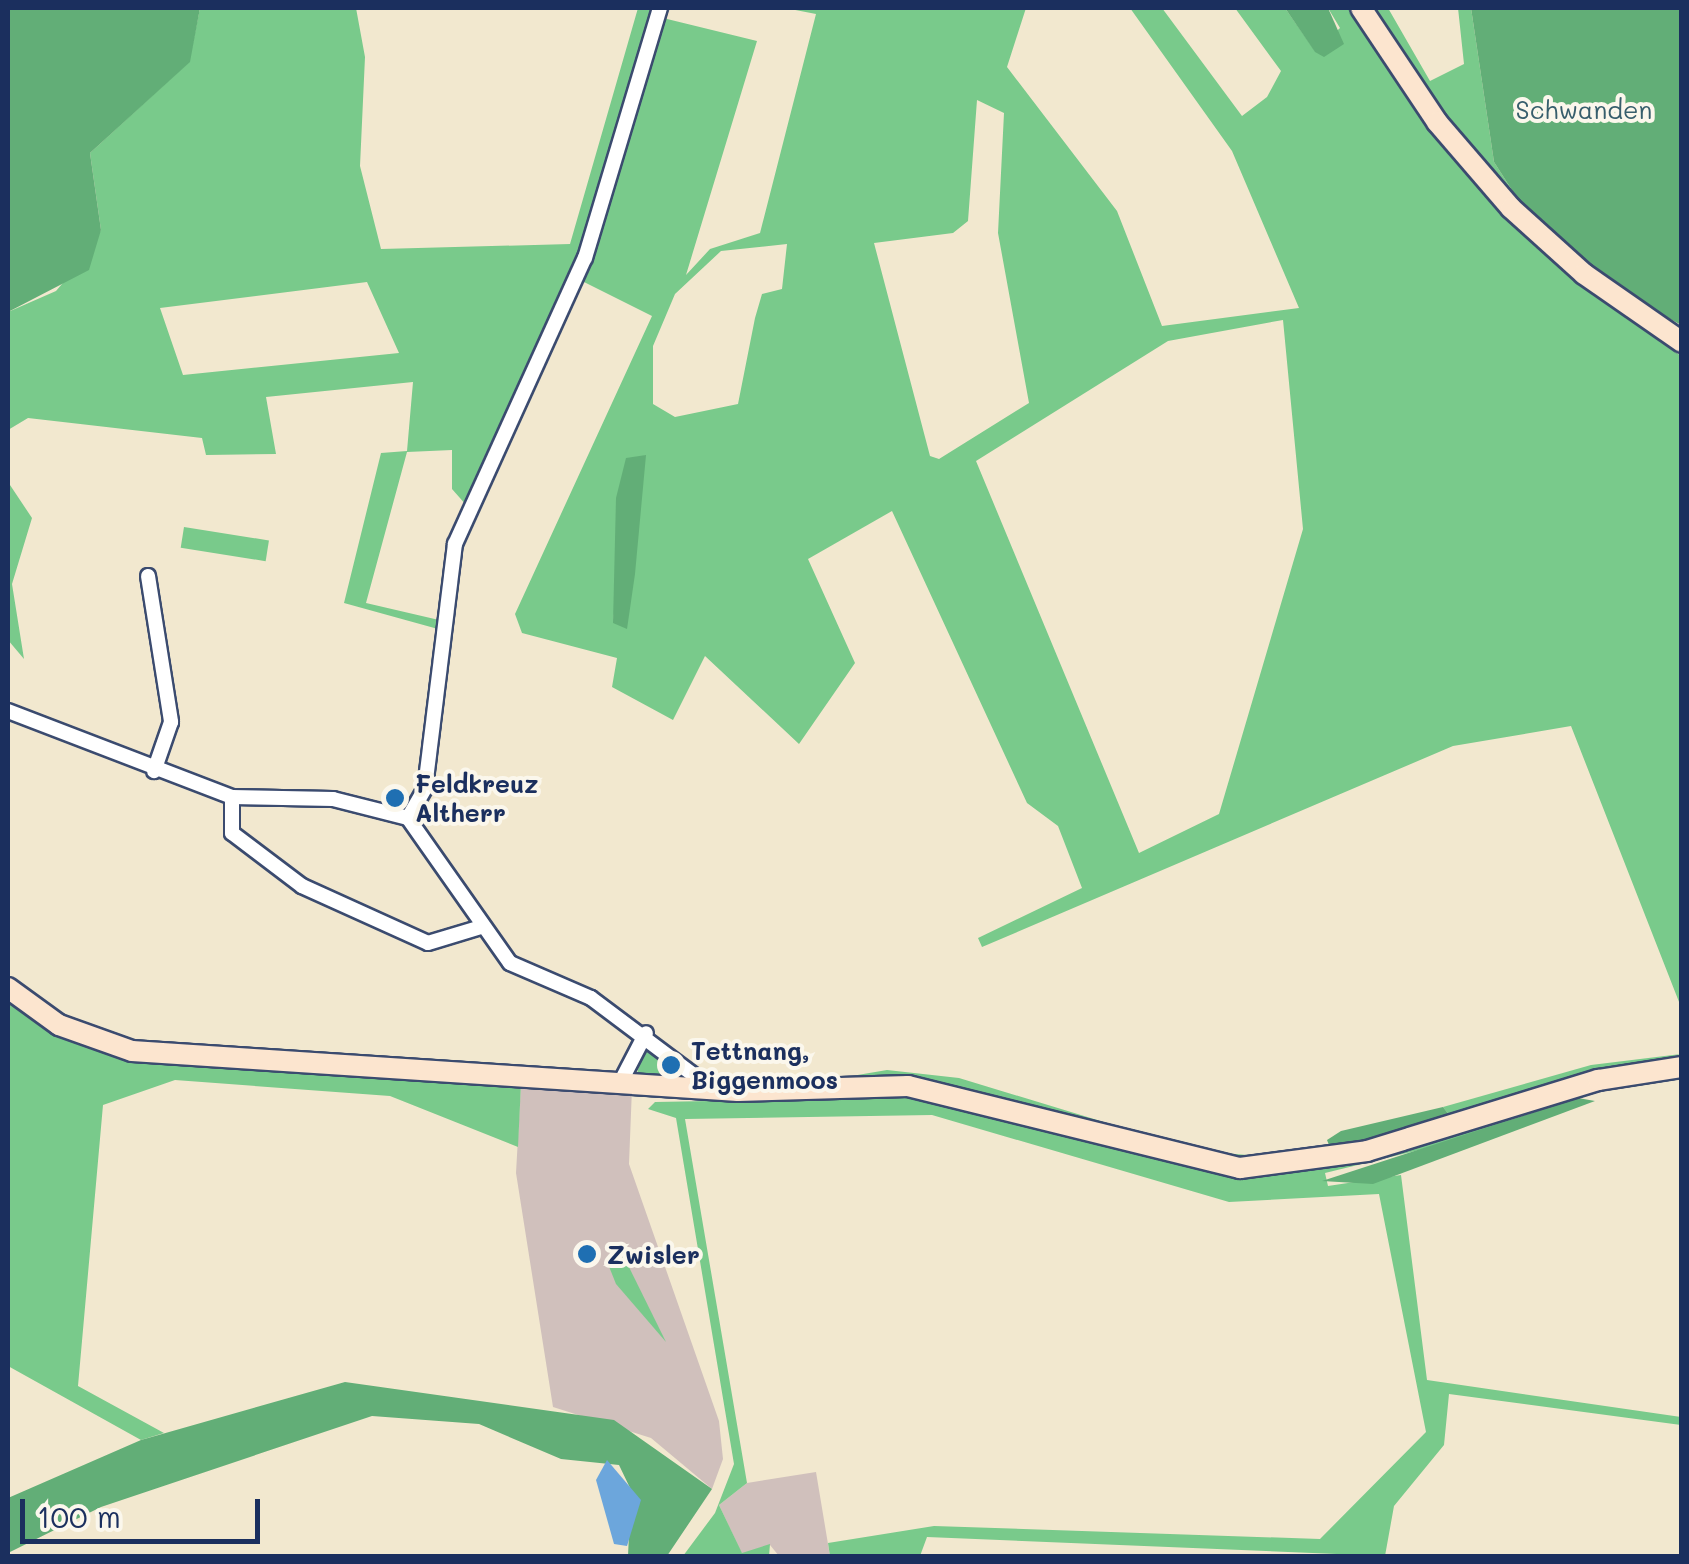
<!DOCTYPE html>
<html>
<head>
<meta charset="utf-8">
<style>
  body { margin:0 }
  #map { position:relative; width:1689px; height:1564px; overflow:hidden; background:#f2e8cf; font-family:Mali,sans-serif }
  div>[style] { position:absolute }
  .industrial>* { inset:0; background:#d0c0bc }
  .green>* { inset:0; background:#79ca8b; transform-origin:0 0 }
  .forest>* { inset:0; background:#62ae77 }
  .water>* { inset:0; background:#6ca6dc }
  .roads { filter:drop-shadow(2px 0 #3b4b6f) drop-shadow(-2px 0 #3b4b6f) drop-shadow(0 2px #3b4b6f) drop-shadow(0 -2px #3b4b6f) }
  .minor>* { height:14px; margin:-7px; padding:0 7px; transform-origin:7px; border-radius:7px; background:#fff }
  .secondary>* { height:20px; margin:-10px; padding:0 10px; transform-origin:10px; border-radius:10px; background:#fce5cf }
  .dots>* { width:28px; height:28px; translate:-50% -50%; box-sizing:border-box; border:5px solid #fbf7ec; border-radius:50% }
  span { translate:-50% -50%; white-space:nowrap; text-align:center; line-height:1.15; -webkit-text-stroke:8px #fbf7ec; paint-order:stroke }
  .park-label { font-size:25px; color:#375e6c }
  .poi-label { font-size:25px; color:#1b2f5e; font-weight:700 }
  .left { translate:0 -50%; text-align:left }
  .frame { position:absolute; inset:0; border:10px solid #1b2f5e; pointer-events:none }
  .scale { position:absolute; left:20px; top:1499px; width:240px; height:45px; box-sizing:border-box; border:5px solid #1b2f5e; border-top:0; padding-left:12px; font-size:30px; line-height:35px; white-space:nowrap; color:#1b2f5e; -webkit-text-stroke:8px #fbf7ec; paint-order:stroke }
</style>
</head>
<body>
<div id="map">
  <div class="industrial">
    <div style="clip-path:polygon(521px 1084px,632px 1088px,629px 1164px,719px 1421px,723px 1459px,712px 1489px,651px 1438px,553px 1407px,516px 1173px)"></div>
    <div style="clip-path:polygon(816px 1472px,830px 1556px,779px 1556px,770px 1545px,742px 1554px,719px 1505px,747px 1483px)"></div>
  </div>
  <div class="green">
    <div style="clip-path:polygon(evenodd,200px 8px,356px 8px,365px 57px,360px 166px,381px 249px,570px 244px,638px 8px,656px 8px,593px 223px,467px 506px,452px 489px,452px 450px,407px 452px,366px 603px,439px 620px,438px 629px,344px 603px,381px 453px,407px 451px,413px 382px,266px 397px,276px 454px,206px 455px,202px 438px,28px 418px,8px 430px,8px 312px,56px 291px,86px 256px,101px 230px,90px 153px,189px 62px,200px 8px,367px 282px,399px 353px,183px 375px,160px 308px,367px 282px)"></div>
    <div style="clip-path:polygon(evenodd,785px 8px,1026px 8px,1007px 67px,1117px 211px,1162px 326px,1299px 308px,1232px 151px,1130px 8px,1162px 8px,1242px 116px,1267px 97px,1281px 71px,1235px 8px,1285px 8px,1315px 51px,1340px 28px,1328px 8px,1349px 8px,1497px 206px,1598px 298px,1681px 356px,1681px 1007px,1571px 726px,1453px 746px,982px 947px,978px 938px,1082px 888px,1058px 826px,1027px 803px,892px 511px,808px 559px,855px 663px,799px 744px,705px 656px,673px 720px,612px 687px,617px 658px,522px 633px,515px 614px,652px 316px,580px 280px,663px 18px,757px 41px,686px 275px,710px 249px,760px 233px,816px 14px,785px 8px,977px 100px,1004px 113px,998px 233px,1029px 403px,939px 459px,930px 456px,874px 243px,953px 233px,968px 221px,977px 100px,785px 8px,787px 244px,782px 289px,762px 294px,755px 318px,738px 404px,675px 417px,653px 404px,653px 346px,675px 294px,721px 251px,787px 244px,785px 8px,1283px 320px,1303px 529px,1219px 814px,1139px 853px,976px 461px,1168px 341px,1283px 320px,785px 8px,645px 455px,641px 492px,613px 623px,617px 583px,645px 455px)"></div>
    <div style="clip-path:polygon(1370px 8px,1388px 8px,1430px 81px,1464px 64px,1458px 8px,1471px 8px,1494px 162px,1524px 209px,1422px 88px)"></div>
    <div style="clip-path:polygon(8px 482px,32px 518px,12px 584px,24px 659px,8px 640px)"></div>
    <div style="left:184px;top:527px;width:86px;height:21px;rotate:9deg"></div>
    <div style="clip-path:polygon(8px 998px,88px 1048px,150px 1063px,521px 1084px,518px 1147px,390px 1096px,175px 1080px,103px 1105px,78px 1386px,164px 1433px,141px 1440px,8px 1366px)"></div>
    <div style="clip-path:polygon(643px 1048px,651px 1049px,687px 1079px,637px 1074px)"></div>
    <div style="clip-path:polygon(1681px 1054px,1454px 1121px,1443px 1107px,1591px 1065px)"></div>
    <div style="clip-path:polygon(887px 1070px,959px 1078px,1199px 1151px,1272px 1157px,1235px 1161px,950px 1085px,828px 1080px)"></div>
    <div style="clip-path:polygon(1576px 1094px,1460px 1140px,1325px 1173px,1328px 1186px,1401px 1175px,1427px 1380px,1681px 1417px,1681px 1425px,1449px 1394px,1444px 1445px,1394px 1506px,1385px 1556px,927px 1537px,920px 1556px,830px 1556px,828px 1543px,934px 1526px,1320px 1539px,1426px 1432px,1379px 1194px,1229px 1202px,932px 1115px,685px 1119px,747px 1483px,719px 1505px,742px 1553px,770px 1544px,769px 1556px,683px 1556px,715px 1513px,734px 1464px,676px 1118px,648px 1109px,655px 1102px,917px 1097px,1231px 1177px,1385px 1154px)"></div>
    <div style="clip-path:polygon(624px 1257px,666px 1342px,616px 1284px,608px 1264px)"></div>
  </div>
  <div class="forest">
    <div style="clip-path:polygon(8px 8px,200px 8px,190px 62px,90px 153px,101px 230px,89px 270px,8px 312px)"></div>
    <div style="clip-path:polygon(1285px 8px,1328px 8px,1344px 44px,1324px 57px,1315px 52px)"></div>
    <div style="clip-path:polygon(1471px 8px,1681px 8px,1681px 325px,1617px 289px,1524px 209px,1494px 162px)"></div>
    <div style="clip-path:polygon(646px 455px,635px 574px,627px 629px,613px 623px,616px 498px,626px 458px)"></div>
    <div style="clip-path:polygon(1578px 1098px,1595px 1101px,1373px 1184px,1322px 1181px)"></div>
    <div style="clip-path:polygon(1443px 1107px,1454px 1121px,1331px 1150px,1327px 1140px,1341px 1131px)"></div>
    <div style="clip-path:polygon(345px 1382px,614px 1420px,712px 1489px,667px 1556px,628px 1556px,631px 1490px,619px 1465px,561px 1459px,479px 1424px,372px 1416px,101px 1507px,8px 1553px,8px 1498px,141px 1440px)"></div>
  </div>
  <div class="water">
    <div style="clip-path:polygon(607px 1460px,641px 1500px,627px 1546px,614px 1544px,596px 1480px)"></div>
  </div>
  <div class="roads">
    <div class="minor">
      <div style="left:148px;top:576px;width:148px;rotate:81deg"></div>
      <div style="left:171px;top:722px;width:52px;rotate:109.1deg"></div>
      <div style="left:8px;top:711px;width:240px;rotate:21deg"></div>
      <div style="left:232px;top:797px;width:101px;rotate:1.1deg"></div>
      <div style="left:333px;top:799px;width:77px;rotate:14.2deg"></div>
      <div style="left:408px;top:818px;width:177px;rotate:54.9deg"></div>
      <div style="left:510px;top:963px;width:88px;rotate:23.4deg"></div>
      <div style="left:591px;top:998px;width:151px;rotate:36.9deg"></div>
      <div style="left:232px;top:797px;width:36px;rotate:90deg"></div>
      <div style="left:232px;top:833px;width:88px;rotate:37.1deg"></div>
      <div style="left:302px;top:886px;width:138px;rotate:24.3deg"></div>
      <div style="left:428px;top:943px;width:55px;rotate:-16.8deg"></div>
      <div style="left:408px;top:818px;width:34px;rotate:-60deg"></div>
      <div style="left:425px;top:788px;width:246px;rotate:-83deg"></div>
      <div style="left:455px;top:544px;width:314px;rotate:-65.6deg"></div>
      <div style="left:585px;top:258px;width:261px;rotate:-73.3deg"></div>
      <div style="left:620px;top:1083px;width:56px;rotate:-62.5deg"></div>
    </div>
    <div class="secondary">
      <div style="left:1361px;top:8px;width:137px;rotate:56.3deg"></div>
      <div style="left:1437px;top:122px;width:113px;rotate:49.3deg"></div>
      <div style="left:1511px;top:208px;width:98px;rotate:42.1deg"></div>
      <div style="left:1584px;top:274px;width:119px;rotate:34.8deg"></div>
      <div style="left:8px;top:988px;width:63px;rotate:36deg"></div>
      <div style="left:59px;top:1025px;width:77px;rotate:19.6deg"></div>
      <div style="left:132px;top:1051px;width:607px;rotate:3.78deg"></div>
      <div style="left:738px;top:1091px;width:170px;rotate:-1.7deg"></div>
      <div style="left:908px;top:1086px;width:342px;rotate:13.9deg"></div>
      <div style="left:1240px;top:1168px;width:128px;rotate:-7.6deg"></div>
      <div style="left:1367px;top:1151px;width:242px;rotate:-17.1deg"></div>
      <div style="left:1598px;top:1080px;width:85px;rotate:-8.8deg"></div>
    </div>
  </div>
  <div class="dots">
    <div style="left:395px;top:798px;background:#1f6fb2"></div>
    <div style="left:671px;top:1065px;background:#1f6fb2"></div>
    <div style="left:587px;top:1254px;background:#1f6fb2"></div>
  </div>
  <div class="park-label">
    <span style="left:1584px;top:109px">Schwanden</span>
  </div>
  <div class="poi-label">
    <span class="left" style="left:415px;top:798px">Feldkreuz<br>Altherr</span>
    <span class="left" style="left:691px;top:1065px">Tettnang,<br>Biggenmoos</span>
    <span class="left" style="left:607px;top:1254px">Zwisler</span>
  </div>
  <div class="frame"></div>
  <div class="scale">100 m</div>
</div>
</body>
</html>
